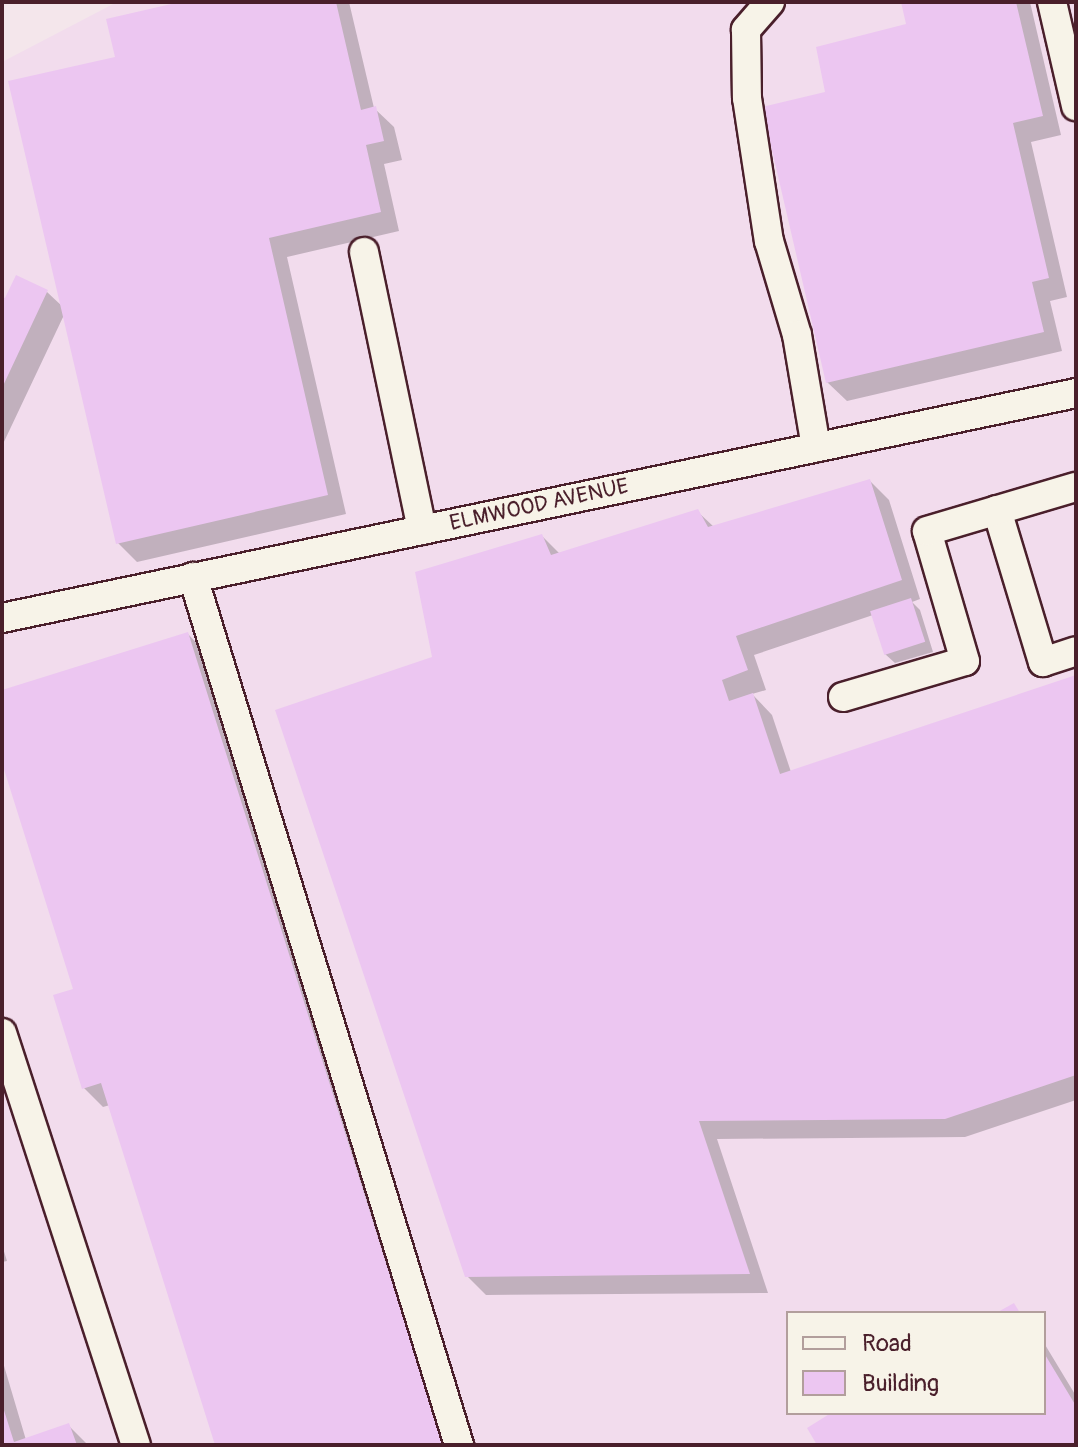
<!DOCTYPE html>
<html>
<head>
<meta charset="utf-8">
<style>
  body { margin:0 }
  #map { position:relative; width:1078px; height:1447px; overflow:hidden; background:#f4e6eb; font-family:Pangolin,sans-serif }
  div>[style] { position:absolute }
  .built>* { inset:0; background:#f2dced }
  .shadow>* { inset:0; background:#0003 }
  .building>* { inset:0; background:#ecc6f1; transform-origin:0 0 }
  .roads { filter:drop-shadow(2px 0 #4a1f2b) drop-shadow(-2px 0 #4a1f2b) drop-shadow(0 2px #4a1f2b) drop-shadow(0 -2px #4a1f2b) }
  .minor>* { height:28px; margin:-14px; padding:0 14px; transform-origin:14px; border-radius:14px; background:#f7f3e8 }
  span { translate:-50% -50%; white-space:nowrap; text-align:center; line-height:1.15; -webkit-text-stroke:6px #f7f3e8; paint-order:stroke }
  .street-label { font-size:22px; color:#4a1f2b }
  .frame { position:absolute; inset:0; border:4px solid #4a1f2b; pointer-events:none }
  .legend { position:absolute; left:786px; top:1311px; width:260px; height:104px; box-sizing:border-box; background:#f7f3e8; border:2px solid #b29e9c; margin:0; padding:10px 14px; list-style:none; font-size:24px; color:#4a1f2b }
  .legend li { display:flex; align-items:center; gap:16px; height:40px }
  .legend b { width:40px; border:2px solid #b29e9c }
</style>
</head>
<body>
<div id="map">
  <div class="built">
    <div style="clip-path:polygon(evenodd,117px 2px,1076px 2px,1076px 1445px,2px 1445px,2px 62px,117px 2px,788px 1313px,1044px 1313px,1044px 1413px,788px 1413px,788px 1313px)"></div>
  </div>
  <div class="shadow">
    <div style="clip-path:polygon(189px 2px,349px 2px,374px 108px,394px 127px,402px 160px,384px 164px,399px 231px,287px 257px,346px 514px,137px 562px,118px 543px,64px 315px,2px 446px,2px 299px,6px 301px,17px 277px,47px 292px,63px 307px,117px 58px)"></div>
    <div style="clip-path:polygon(903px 2px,1030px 2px,1061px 135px,1031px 142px,1067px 297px,1050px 301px,1062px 351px,847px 401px,827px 382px,827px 94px,908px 25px)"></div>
    <div style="clip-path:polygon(870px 481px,889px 500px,920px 599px,912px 602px,920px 610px,933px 652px,895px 663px,885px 654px,873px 615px,754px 655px,766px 690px,752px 694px,772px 715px,791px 772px,1076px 677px,1076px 1100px,965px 1137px,717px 1139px,768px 1293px,486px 1295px,467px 1276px,434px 659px,542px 536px,560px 554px,698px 512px,714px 527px)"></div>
    <div style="clip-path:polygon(188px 634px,207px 654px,455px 1445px,217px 1445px,110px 1105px,103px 1107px,84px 1088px,75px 990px,2px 757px,2px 693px)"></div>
    <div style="clip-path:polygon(2px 1245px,7px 1261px,2px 1262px)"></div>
    <div style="clip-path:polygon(1044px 1343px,1076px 1396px,1076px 1445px,820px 1445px,835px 1413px,1044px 1413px)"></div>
    <div style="clip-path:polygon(2px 1359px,26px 1440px,69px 1426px,88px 1445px,2px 1445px)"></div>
  </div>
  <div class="building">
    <div style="clip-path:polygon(180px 2px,336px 2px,361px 110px,376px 106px,384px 141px,366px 145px,381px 212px,269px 238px,328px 495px,116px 544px,8px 81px,115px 57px,106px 19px)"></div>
    <div style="clip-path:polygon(901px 2px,1016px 2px,1043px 116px,1013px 123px,1049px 278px,1032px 282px,1044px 332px,826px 383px,762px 107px,825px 92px,816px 47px,906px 24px)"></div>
    <div style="clip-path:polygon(16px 275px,48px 290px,2px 388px,2px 297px,5px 298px)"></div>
    <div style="clip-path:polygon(870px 479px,902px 580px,736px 636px,748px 670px,722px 680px,729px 701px,753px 693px,780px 774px,1076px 675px,1076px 1075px,945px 1119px,699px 1121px,750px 1274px,465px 1277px,275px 710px,432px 657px,415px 572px,542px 534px,551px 555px,698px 509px,708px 527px)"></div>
    <div style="left:911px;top:598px;width:46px;height:43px;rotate:72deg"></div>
    <div style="clip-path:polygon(188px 632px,443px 1445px,215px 1445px,101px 1083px,82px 1089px,53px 995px,73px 989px,2px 763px,2px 690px)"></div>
    <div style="clip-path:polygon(1014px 1303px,1020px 1313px,996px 1313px)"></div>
    <div style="clip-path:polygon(1044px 1353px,1076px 1406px,1076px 1445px,817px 1445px,807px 1428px,831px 1413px,1044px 1413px)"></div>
    <div style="clip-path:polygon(2px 1404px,14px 1442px,69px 1423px,77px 1445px,2px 1445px)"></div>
  </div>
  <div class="roads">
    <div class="minor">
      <div style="left:770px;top:2px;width:37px;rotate:131deg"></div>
      <div style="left:746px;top:30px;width:68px;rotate:89.2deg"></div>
      <div style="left:747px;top:98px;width:145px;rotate:81.3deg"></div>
      <div style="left:769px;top:241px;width:98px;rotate:73.4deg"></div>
      <div style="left:797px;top:335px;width:114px;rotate:80.4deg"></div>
      <div style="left:1052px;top:2px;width:107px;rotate:77deg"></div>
      <div style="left:364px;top:252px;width:284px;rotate:78.2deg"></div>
      <div style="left:997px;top:510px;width:159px;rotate:73.2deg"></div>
      <div style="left:1043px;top:662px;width:35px;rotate:-18deg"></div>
      <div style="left:193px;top:577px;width:908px;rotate:72.96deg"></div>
      <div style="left:2px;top:618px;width:1097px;rotate:-11.83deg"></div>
      <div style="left:843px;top:697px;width:127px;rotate:-16.4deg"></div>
      <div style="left:965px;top:661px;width:135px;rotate:-106.3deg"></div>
      <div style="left:927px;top:531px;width:155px;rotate:-16.5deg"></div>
      <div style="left:2px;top:1033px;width:433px;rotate:72deg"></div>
    </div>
  </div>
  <div class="street-label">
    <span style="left:539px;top:505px;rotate:-12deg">ELMWOOD AVENUE</span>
  </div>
  <div class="frame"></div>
  <ul class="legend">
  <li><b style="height:10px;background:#f7f3e8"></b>Road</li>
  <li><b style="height:22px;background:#ecc6f1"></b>Building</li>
  </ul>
</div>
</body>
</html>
